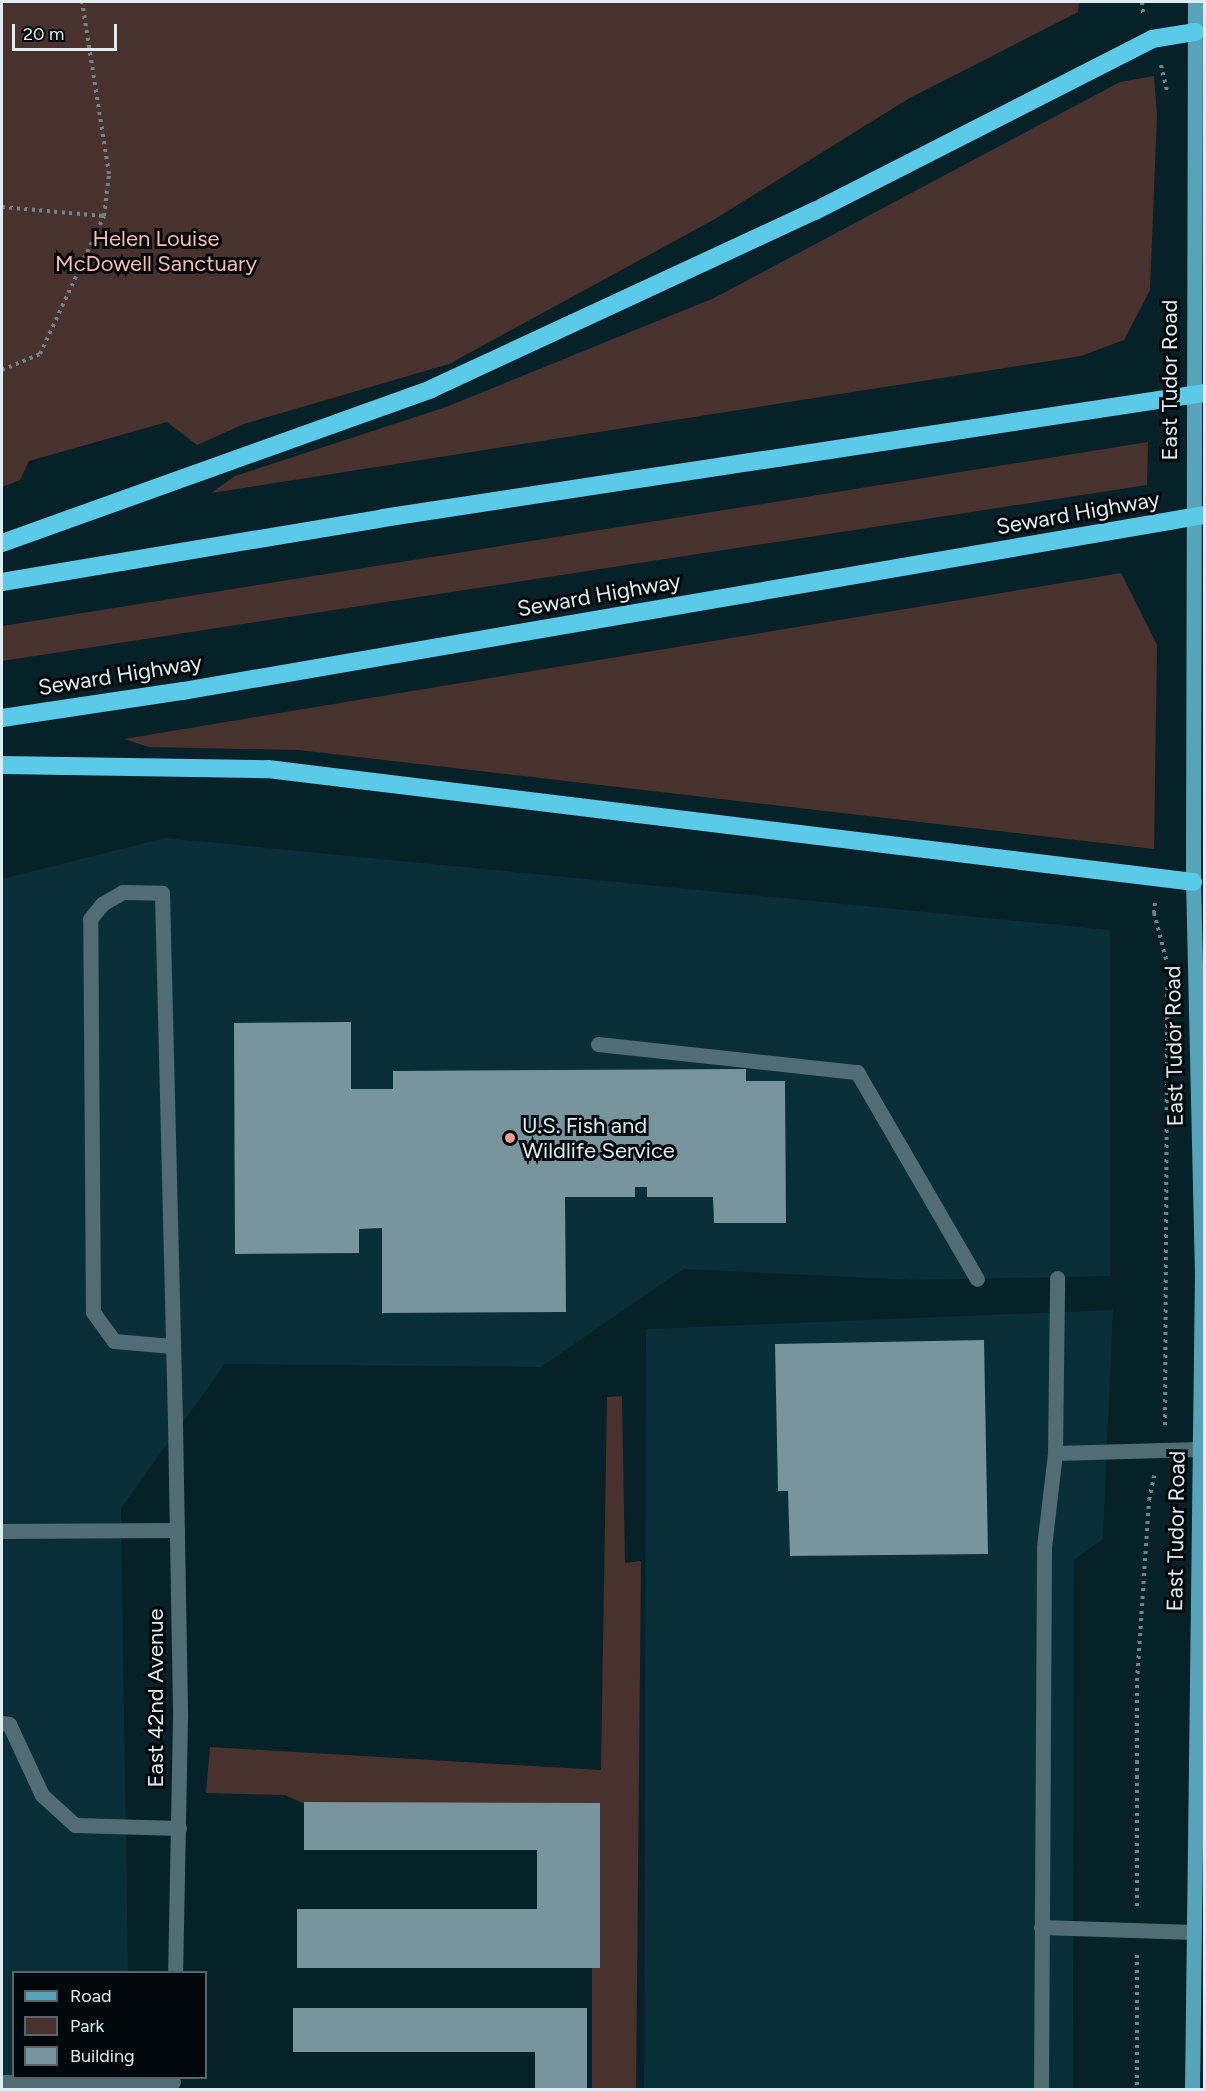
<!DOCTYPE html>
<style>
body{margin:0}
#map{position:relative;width:1206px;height:2091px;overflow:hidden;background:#072128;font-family:Figtree,sans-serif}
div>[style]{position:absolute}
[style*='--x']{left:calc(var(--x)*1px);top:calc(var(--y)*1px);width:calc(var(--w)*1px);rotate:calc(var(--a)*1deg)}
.built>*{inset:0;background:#082e38}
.green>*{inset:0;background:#49322d}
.building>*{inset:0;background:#78959d}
.path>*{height:4px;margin-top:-2px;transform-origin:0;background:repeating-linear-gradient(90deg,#70858b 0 3px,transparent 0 7.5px)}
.service>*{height:15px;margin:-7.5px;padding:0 7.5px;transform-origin:7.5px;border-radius:7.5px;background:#516c74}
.minor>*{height:15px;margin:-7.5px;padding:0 7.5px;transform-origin:7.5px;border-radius:7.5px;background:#516c74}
.primary>*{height:15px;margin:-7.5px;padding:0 7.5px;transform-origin:7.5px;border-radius:7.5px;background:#57a4ba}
.motorway>*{height:18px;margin:-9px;padding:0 9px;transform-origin:9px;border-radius:9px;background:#5bcae9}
.dots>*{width:16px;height:16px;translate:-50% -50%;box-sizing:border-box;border:3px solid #02090c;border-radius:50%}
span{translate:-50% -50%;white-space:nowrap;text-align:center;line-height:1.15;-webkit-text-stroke:6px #02090c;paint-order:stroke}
.park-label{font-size:22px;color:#febaac}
.street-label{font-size:22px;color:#deedf2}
.poi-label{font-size:22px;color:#deedf2}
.left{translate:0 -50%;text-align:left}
.frame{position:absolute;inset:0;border:3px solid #deedf2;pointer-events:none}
.legend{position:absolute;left:12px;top:1971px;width:195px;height:108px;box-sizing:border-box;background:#02090c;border:2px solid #5a6468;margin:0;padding:8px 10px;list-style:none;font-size:18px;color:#deedf2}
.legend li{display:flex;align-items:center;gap:12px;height:30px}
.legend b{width:30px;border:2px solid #5a6468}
.scale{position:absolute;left:12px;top:24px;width:105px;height:27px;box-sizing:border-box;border:3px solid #deedf2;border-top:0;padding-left:8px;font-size:18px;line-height:21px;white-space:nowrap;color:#deedf2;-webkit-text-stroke:4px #02090c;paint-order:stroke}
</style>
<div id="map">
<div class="built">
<i style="clip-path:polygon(165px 838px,1110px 930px,1110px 1276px,911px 1280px,683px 1269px,541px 1367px,225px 1364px,121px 1508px,128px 1972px,14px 1972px,14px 2078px,129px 2089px,2px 2089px,2px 879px)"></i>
<i style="clip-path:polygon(1113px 1310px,1103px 1539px,1074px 1560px,1073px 2089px,644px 2090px,646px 1329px)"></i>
</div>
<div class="green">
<i style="clip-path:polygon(2px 2px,1079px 2px,1078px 12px,908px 99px,715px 219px,449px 364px,244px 424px,197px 445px,167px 422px,29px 461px,20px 480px,2px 487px)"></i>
<i style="clip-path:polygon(1154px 76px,1157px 115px,1150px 290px,1124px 340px,1081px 356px,211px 493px,235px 476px,446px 407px,714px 298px,1120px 82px)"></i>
<i style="clip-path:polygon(1148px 442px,1147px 485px,2px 661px,2px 626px)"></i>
<i style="clip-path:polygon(1121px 573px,1157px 645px,1154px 849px,298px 750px,149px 747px,124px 739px)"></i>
<i style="clip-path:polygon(622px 1396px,625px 1563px,641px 1561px,636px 2089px,592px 2089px,592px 1815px,309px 1806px,285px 1795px,206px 1793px,210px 1747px,601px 1770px,607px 1397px)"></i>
</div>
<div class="building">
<i style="clip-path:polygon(351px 1022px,351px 1089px,393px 1089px,393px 1071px,746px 1069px,746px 1081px,785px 1081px,786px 1223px,714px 1223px,713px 1197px,647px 1197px,647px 1187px,635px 1187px,635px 1197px,565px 1197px,566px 1312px,382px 1313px,382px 1228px,359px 1229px,359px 1253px,235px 1254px,234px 1023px)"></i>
<i style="clip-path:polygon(984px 1340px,988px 1554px,790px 1556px,788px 1491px,778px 1491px,775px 1344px)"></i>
<i style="clip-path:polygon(304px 1802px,600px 1803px,600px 1968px,297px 1968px,297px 1909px,537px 1909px,537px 1850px,304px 1850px)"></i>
<i style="clip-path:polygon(293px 2008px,587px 2008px,587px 2090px,535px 2090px,535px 2052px,293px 2052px)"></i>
</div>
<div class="path">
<i style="--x:1142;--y:2;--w:11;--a:85"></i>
<i style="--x:1161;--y:65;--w:26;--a:77"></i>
<i style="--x:2;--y:207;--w:102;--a:5"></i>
<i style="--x:104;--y:216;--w:42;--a:-83.2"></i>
<i style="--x:109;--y:174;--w:174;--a:-98.9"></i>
<i style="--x:2;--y:370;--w:41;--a:-22.8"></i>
<i style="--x:40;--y:354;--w:152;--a:-65.1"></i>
<i style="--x:1155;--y:903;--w:10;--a:96"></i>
<i style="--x:1154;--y:913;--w:52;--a:75.4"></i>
<i style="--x:1165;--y:1425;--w:440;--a:-89.7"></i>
<i style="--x:1137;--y:1906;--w:225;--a:-90"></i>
<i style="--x:1137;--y:1681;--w:181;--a:-86.2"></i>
<i style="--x:1149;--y:1500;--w:25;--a:-78"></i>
<i style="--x:1137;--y:1955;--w:135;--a:90"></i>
</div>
<div class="service">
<i style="--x:598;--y:1044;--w:261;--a:6.2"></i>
<i style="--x:857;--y:1072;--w:239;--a:59.9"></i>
<i style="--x:172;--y:1346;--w:58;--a:-175.1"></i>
<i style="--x:114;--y:1341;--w:36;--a:-126"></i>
<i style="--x:93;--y:1312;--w:393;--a:-90.4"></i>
<i style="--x:90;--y:919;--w:19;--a:-51"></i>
<i style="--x:102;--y:904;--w:24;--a:-30"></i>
<i style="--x:123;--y:892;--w:39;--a:1"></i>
<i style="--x:162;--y:893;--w:530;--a:88.59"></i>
<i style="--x:1055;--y:1453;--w:144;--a:-1.6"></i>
<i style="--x:2;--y:1531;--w:175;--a:-0.3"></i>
<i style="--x:2;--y:1723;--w:7;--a:8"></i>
<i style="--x:9;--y:1724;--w:78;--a:65.1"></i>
<i style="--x:42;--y:1795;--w:45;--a:42.3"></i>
<i style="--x:75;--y:1825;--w:104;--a:1.7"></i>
<i style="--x:1041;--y:1927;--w:152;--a:1.9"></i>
<i style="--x:1041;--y:2090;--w:543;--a:-89.68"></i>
<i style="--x:1044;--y:1547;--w:95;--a:-83.3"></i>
<i style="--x:1055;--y:1453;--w:175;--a:-89.3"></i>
</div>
<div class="minor">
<i style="--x:175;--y:1423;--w:295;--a:89"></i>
<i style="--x:180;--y:1718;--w:254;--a:91.1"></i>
<i style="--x:2;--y:2082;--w:171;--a:0"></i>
</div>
<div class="primary">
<i style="--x:1192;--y:2090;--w:815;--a:-89.3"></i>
<i style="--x:1202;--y:1275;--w:393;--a:-91.3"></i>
<i style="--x:1193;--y:882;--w:880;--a:-89.87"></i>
</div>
<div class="motorway">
<i style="--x:2;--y:543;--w:456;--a:-19.7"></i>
<i style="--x:431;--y:389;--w:423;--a:-24.9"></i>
<i style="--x:815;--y:211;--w:378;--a:-27"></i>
<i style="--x:1152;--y:39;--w:44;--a:-9.2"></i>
<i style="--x:2;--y:582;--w:386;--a:-9.5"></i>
<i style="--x:383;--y:518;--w:830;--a:-8.66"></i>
<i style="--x:2;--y:718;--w:183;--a:-8.5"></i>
<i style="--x:183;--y:691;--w:1036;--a:-9.78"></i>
<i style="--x:2;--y:765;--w:266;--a:0.9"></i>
<i style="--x:268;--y:769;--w:932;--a:6.96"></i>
</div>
<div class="dots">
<i style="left:510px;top:1138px;background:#f49d8b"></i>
</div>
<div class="park-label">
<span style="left:156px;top:251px">Helen Louise<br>McDowell Sanctuary</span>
</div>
<div class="street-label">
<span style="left:1170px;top:380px;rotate:-90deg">East Tudor Road</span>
<span style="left:1078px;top:513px;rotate:-10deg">Seward Highway</span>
<span style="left:599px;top:595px;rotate:-10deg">Seward Highway</span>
<span style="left:120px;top:675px;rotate:-9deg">Seward Highway</span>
<span style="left:1174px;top:1046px;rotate:-91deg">East Tudor Road</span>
<span style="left:1176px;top:1531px;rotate:-89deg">East Tudor Road</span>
<span style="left:156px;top:1698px;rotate:-90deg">East 42nd Avenue</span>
</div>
<div class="poi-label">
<span class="left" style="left:522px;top:1138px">U.S. Fish and<br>Wildlife Service</span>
</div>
<div class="frame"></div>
<ul class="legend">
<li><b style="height:8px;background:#57a4ba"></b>Road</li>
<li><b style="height:16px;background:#49322d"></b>Park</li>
<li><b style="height:16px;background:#78959d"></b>Building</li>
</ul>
<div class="scale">20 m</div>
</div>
